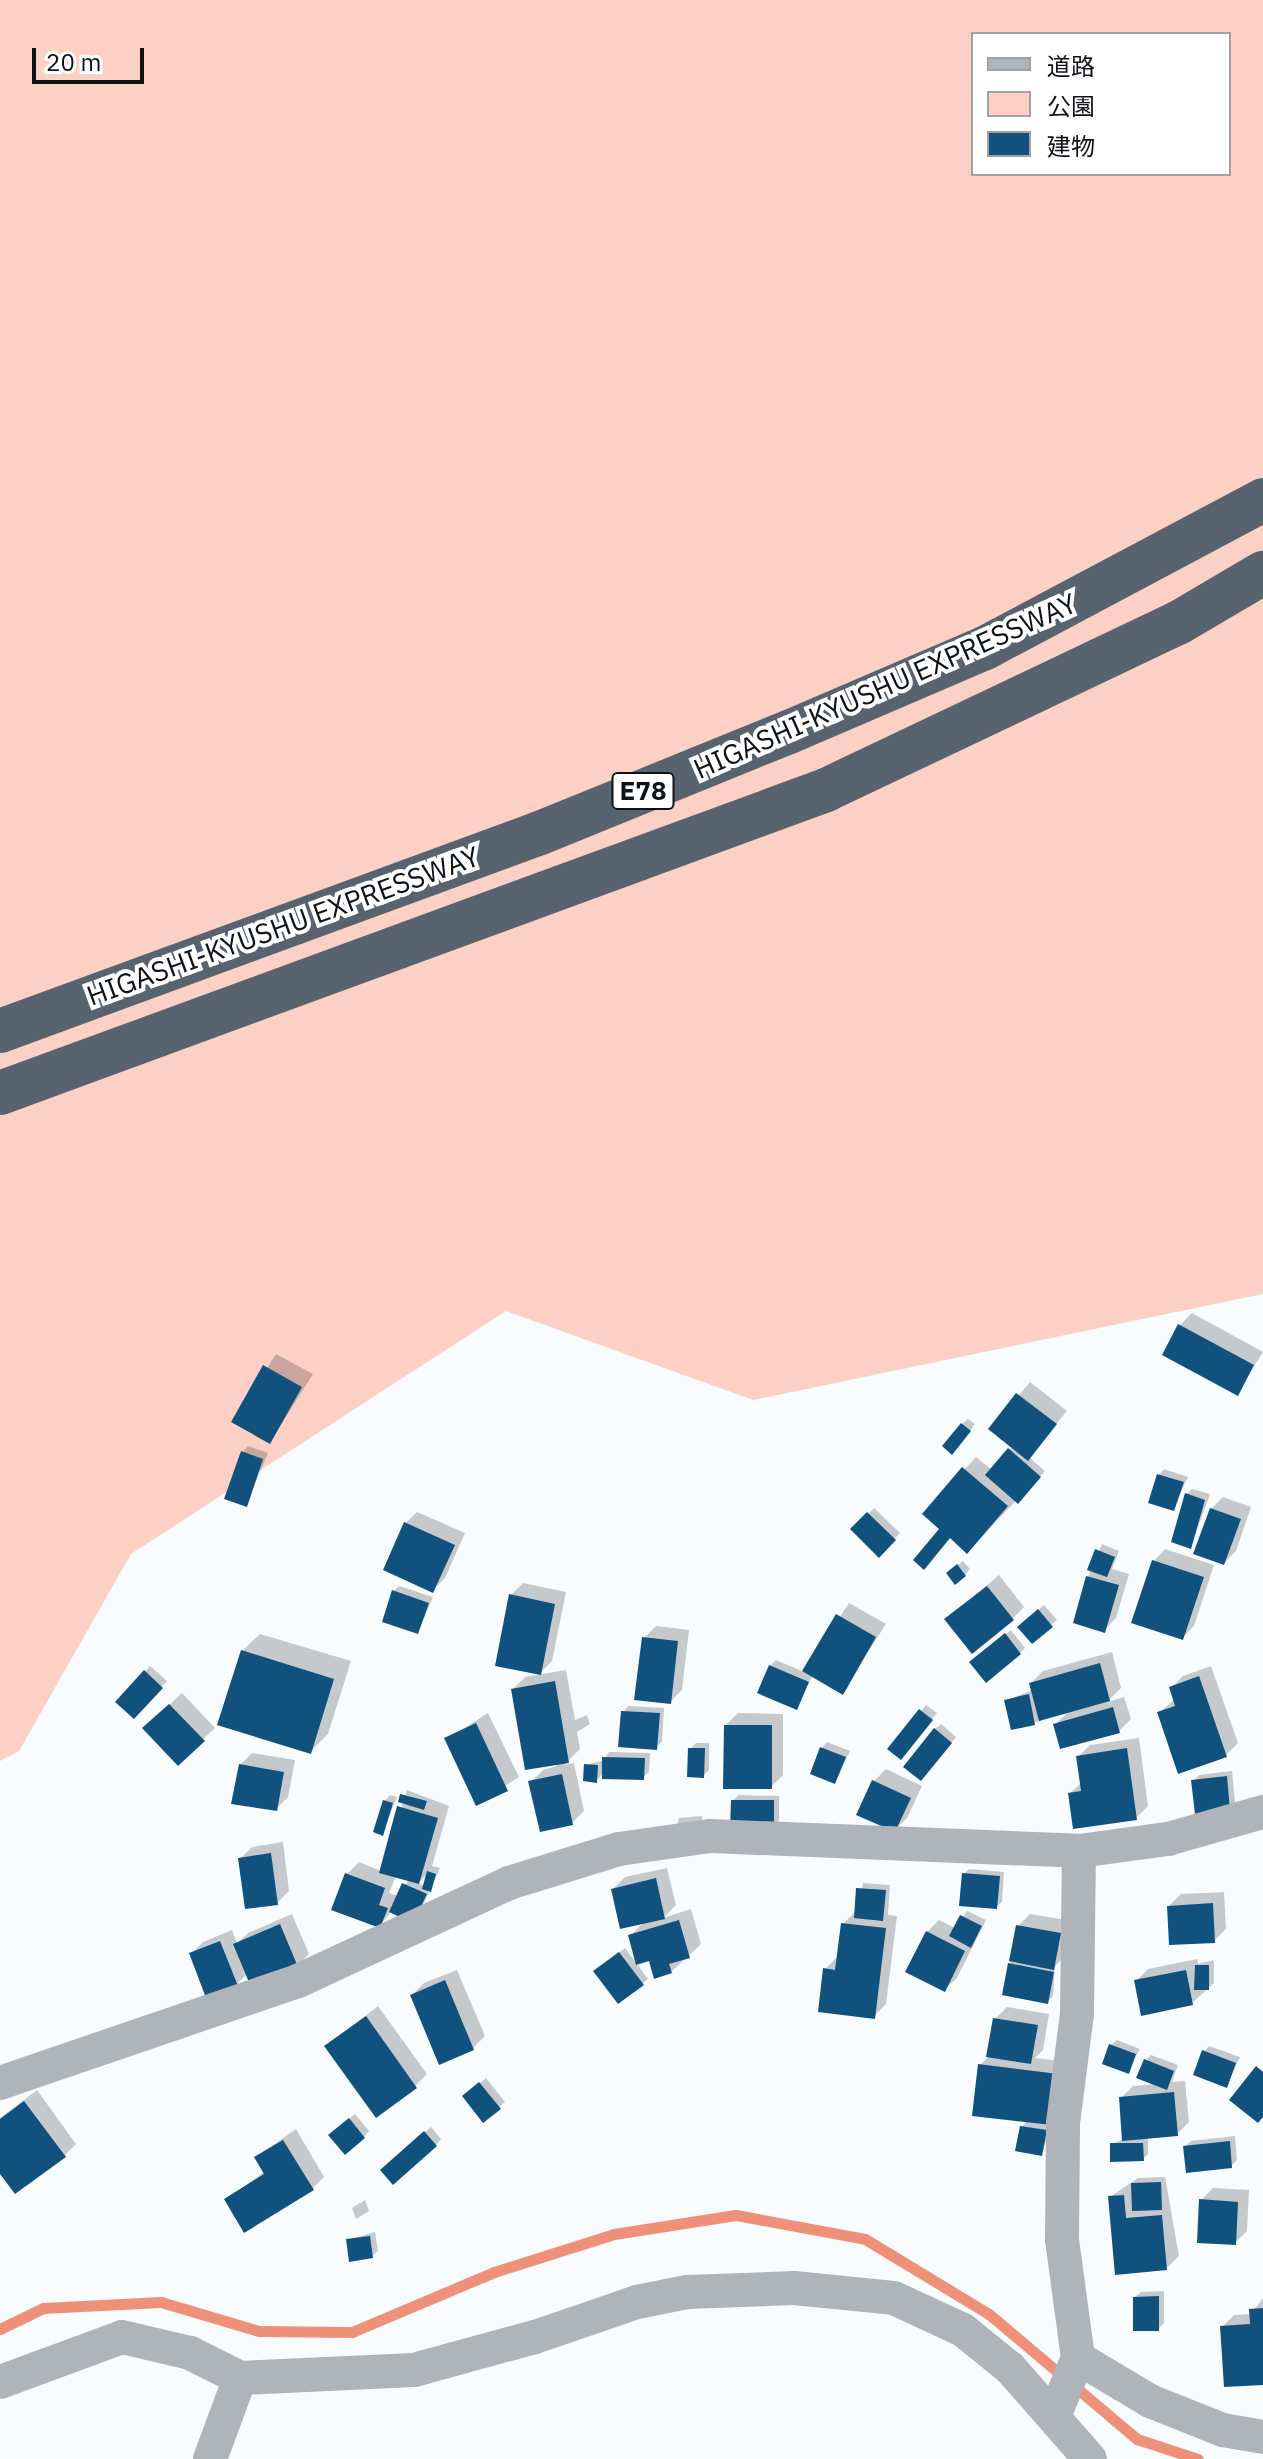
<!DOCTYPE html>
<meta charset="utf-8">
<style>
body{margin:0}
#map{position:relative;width:1263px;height:2459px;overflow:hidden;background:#f8fcfe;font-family:"IBM Plex Sans","Noto Sans JP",sans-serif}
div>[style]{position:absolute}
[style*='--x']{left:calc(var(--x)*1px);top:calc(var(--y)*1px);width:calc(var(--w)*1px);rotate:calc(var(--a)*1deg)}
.green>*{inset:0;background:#fcd0c5}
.shadow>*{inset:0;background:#0003}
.stream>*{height:11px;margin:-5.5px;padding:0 5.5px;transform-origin:5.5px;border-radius:5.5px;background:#ef9079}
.building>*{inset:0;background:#10517e}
.minor>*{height:34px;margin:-17px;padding:0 17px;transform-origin:17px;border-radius:17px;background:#aeb4ba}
.motorway>*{height:44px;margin:-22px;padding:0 22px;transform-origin:22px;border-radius:22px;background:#57646f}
span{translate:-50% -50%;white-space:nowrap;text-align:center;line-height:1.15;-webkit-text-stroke:8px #fff;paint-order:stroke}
.shield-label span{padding:2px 6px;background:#fff;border:2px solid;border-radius:6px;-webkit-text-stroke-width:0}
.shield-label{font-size:26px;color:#0e1318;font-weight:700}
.street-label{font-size:28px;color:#0e1318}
.legend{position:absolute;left:971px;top:32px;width:260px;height:144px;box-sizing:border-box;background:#fff;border:2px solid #9fa1a3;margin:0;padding:10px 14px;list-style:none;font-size:24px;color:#0e1318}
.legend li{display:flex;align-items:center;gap:16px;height:40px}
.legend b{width:40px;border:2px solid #9fa1a3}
.scale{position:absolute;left:32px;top:48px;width:112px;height:36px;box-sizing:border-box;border:4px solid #0e1318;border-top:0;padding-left:10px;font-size:24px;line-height:28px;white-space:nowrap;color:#0e1318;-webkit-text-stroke:6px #fff;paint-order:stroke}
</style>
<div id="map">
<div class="green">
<i style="clip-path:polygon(evenodd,0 0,1263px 0,1263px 1294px,753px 1400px,506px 1311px,131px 1554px,19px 1751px,0 1761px,0 0,973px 34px,1229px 34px,1229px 174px,973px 174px,973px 34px)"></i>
</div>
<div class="shadow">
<i style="clip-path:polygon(1192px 1313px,1263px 1352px,1237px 1393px,1180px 1325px)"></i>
<i style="clip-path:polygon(276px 1354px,313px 1374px,270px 1442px,234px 1421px)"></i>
<i style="clip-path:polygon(1030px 1382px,1067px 1411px,1029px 1457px,1045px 1471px,979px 1539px,942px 1529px,924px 1514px,976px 1457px,992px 1470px,1013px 1446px,990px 1429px)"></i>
<i style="clip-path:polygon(968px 1419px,975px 1424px,958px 1447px,962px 1424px)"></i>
<i style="clip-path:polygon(248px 1446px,268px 1453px,246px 1505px,243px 1452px)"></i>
<i style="clip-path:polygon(1164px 1469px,1188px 1477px,1173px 1509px,1159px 1475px)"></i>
<i style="clip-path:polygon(1192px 1489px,1210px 1494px,1191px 1546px,1187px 1494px)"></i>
<i style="clip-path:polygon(1223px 1497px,1251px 1507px,1236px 1551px,1224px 1563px,1211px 1509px)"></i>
<i style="clip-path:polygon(874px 1508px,900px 1533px,879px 1555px,853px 1529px)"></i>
<i style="clip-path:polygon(417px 1512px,465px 1533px,445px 1578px,433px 1590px,406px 1523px)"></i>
<i style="clip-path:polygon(1102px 1544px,1119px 1551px,1112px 1569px,1129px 1574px,1116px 1618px,1104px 1630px,1088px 1577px)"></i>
<i style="clip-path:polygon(1165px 1549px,1214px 1565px,1194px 1626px,1182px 1638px,1154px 1561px)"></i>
<i style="clip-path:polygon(963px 1561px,970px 1569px,965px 1575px,954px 1568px)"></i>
<i style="clip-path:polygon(999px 1575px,1024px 1607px,1012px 1619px,947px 1619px)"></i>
<i style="clip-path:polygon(523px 1583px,566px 1592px,552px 1661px,540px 1673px,511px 1595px)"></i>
<i style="clip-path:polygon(399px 1586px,433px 1597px,418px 1632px,394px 1591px)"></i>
<i style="clip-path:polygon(849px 1603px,886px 1624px,842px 1692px,813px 1675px,796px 1707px,770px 1666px,776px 1660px,804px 1672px)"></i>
<i style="clip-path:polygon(1044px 1605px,1057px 1620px,1051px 1625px,1025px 1622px)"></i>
<i style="clip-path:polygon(656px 1626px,689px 1630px,682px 1690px,670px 1702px,644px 1638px)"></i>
<i style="clip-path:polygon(1011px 1630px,1025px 1648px,1020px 1653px,977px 1657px)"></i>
<i style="clip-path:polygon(260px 1634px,351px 1661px,328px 1734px,310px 1752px,242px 1651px)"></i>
<i style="clip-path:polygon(1112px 1652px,1121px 1688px,1107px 1702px,1124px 1697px,1131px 1719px,1119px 1731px,1055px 1725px,1069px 1711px,1034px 1723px,1007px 1700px,1033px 1690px,1031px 1683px,1043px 1671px)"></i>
<i style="clip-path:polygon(150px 1666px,167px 1681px,134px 1717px,117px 1702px)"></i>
<i style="clip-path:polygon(1211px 1666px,1238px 1743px,1226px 1755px,1160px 1712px,1175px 1699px,1171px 1688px,1183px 1676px)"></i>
<i style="clip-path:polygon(566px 1670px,575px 1720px,587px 1715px,590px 1724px,577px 1732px,580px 1749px,564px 1765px,574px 1763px,584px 1811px,572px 1823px,531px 1782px,543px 1770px,557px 1766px,513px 1689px,525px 1677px)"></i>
<i style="clip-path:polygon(182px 1693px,215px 1728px,178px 1763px,145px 1728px)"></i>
<i style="clip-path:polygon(926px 1705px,937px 1713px,906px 1752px,890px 1749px)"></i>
<i style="clip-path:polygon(628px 1706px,664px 1708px,662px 1742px,656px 1747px,623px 1712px)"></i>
<i style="clip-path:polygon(488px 1713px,519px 1777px,477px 1804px,447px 1739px)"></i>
<i style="clip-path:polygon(738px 1713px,783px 1714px,783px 1775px,771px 1787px,726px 1725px)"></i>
<i style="clip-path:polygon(941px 1724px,956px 1737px,926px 1773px,935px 1729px)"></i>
<i style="clip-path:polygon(1139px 1738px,1148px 1806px,1136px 1818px,1070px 1793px,1082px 1782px,1078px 1757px,1090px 1745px)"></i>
<i style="clip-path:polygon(827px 1742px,850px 1751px,835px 1782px,822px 1748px)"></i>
<i style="clip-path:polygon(696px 1743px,709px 1743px,709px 1770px,703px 1776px,690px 1749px)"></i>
<i style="clip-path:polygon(609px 1752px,650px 1753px,649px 1772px,643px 1777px,604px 1773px,596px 1780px,586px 1765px,604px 1760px)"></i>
<i style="clip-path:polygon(252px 1753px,295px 1760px,288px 1797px,276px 1809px,240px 1765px)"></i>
<i style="clip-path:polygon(886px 1769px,922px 1786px,907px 1818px,895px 1830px,874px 1781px)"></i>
<i style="clip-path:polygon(1232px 1771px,1235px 1802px,1229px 1808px,1194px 1781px,1199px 1775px)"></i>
<i style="clip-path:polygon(evenodd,407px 1790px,449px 1806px,432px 1866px,440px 1868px,418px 1916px,392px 1911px,379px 1926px,347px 1874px,359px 1862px,381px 1871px,407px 1790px,429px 1872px,425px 1886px,418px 1883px,429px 1872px,407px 1790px,396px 1876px,409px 1879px,398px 1896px,389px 1893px,396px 1876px)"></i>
<i style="clip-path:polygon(390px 1795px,397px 1797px,382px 1833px,385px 1801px)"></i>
<i style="clip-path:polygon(738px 1795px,779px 1796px,779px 1821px,773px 1827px,733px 1801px)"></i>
<i style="clip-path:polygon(702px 1816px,702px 1826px,674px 1834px,679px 1818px)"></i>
<i style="clip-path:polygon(283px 1842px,289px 1891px,277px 1903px,240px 1859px,252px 1847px)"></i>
<i style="clip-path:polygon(667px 1868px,676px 1905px,663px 1918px,691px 1909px,701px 1944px,671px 1972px,630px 1936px,645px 1921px,613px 1889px,625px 1877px)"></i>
<i style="clip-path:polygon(969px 1869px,1004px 1872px,1002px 1902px,996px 1907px,964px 1874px)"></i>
<i style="clip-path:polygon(863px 1883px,890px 1885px,888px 1915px,897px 1916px,886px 2004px,874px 2016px,825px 1969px,837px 1957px,843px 1924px,856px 1911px)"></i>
<i style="clip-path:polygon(1224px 1892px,1226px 1929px,1214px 1941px,1169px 1906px,1181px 1894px)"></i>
<i style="clip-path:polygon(967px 1911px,986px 1920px,957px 1978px,945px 1989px,927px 1932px,939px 1920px,955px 1928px)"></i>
<i style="clip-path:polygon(292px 1914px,309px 1954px,297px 1966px,248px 1973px,237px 1984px,191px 1954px,203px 1942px,232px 1930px,237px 1943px,248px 1933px)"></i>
<i style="clip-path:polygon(1030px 1914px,1072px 1921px,1066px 1955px,1055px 1966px,1053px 1996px,1047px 2002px,1010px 1964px,1018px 1926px)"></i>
<i style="clip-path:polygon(625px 1948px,648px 1979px,642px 1984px,601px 1966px)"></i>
<i style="clip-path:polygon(1197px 1959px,1198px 1964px,1214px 1960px,1214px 1983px,1192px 2003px,1136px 1981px,1148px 1969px)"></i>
<i style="clip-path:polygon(457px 1970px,485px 2036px,473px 2048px,412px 1995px,424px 1983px)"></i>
<i style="clip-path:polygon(378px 2006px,427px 2074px,415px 2086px,327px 2046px)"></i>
<i style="clip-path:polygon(1007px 2007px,1049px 2014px,1043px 2050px,1035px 2058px,1069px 2062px,1042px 2154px,1022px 2127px,1028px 2120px,980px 2065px,989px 2056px,995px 2019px)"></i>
<i style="clip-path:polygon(1117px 2040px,1140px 2049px,1128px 2071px,1111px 2045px)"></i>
<i style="clip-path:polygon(1209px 2046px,1240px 2057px,1227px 2085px,1204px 2052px)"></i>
<i style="clip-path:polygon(1151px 2055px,1178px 2065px,1172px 2082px,1185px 2081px,1189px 2122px,1177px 2134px,1148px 2137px,1148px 2154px,1143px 2159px,1112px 2144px,1124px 2139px,1121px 2098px,1133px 2086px,1156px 2084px,1145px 2061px)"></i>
<i style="clip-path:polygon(486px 2078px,505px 2102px,483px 2120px,470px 2091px)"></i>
<i style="clip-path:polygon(37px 2090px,76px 2144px,64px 2156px,0 2170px,0 2118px)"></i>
<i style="clip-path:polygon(355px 2114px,369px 2131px,364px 2137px,336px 2129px)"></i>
<i style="clip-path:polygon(431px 2127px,441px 2139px,436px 2145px,388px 2165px)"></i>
<i style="clip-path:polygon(296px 2129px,324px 2177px,312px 2189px,226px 2200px,265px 2171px,256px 2157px)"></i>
<i style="clip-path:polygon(1235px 2136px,1237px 2160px,1231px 2166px,1185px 2147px,1191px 2141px)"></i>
<i style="clip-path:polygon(1165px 2177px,1179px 2256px,1167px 2268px,1116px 2273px,1110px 2197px,1138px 2178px)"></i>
<i style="clip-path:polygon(1213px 2188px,1249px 2190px,1247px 2231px,1235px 2243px,1201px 2200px)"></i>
<i style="clip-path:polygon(365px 2200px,369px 2211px,356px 2219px,352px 2208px)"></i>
<i style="clip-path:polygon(375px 2232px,378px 2251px,372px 2256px,348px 2240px)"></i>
<i style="clip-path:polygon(1164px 2291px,1164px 2323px,1158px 2329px,1135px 2297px,1141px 2292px)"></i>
<i style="clip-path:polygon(1263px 2298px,1263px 2383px,1222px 2327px,1234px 2315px,1251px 2314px)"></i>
</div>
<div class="stream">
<i style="--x:0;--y:2329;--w:48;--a:-26"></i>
<i style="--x:43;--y:2308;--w:118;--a:-2.9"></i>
<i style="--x:161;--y:2302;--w:102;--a:16.5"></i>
<i style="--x:259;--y:2331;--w:93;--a:0.6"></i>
<i style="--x:352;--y:2332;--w:154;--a:-22.9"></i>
<i style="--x:494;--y:2272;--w:126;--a:-17.6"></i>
<i style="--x:614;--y:2234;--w:123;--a:-8.9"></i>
<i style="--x:736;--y:2215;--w:131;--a:10.5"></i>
<i style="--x:865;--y:2239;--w:145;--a:31.2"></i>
<i style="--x:989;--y:2314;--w:194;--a:40.2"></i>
<i style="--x:1137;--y:2439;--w:64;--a:18.2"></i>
</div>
<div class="building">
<i style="clip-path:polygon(1178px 1324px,1254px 1365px,1238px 1396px,1162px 1355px)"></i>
<i style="clip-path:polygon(263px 1365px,302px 1387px,270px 1444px,231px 1422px)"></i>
<i style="clip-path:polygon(1016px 1393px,1057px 1424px,1028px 1461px,988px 1429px)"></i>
<i style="clip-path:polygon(961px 1423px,971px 1431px,952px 1455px,942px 1446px)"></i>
<i style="clip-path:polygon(1008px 1448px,1041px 1477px,1018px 1504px,985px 1475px)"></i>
<i style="clip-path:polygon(241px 1451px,263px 1459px,247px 1507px,224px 1499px)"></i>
<i style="clip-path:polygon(962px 1467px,1008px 1506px,967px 1554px,950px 1538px,924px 1570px,913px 1560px,939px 1529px,922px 1514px)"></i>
<i style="clip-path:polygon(1157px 1474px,1184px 1482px,1174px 1511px,1148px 1503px)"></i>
<i style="clip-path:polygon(1185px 1493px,1205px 1500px,1191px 1549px,1171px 1542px)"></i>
<i style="clip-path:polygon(1210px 1508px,1241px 1519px,1224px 1565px,1193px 1554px)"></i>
<i style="clip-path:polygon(867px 1512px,896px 1540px,879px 1558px,850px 1529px)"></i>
<i style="clip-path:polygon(404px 1522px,455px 1545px,433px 1593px,383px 1570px)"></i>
<i style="clip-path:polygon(1095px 1549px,1115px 1557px,1107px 1577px,1087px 1570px)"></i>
<i style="clip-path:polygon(1152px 1560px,1204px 1577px,1183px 1640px,1131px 1623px)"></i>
<i style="clip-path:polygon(957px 1564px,966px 1576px,955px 1585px,946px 1573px)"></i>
<i style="clip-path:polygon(1086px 1576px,1119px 1585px,1105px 1633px,1073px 1623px)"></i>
<i style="clip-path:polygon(987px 1586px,1014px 1620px,972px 1654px,944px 1619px)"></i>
<i style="clip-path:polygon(392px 1590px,429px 1603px,418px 1634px,382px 1622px)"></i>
<i style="clip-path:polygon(509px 1594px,555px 1604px,541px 1675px,495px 1666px)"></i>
<i style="clip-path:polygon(1038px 1609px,1053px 1627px,1032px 1644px,1017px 1627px)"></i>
<i style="clip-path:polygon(836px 1614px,876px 1637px,843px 1695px,802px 1671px)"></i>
<i style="clip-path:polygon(1005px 1633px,1021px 1654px,986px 1683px,969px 1662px)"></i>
<i style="clip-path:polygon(642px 1637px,678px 1641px,671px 1704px,634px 1700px)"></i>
<i style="clip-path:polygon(241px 1650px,334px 1679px,311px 1754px,217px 1725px)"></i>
<i style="clip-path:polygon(1100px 1663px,1110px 1701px,1039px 1721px,1029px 1683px)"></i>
<i style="clip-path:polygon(769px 1665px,809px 1682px,797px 1710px,757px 1693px)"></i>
<i style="clip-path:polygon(144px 1670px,163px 1688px,134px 1719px,115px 1702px)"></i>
<i style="clip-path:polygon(1199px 1676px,1227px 1757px,1178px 1774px,1157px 1712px,1175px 1706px,1169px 1687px)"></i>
<i style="clip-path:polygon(555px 1681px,569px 1763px,525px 1770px,511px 1689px)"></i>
<i style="clip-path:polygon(1029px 1694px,1035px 1725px,1011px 1730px,1004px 1700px)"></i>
<i style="clip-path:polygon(169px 1704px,205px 1741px,178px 1766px,142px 1728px)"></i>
<i style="clip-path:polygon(1113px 1707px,1120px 1733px,1060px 1749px,1053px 1724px)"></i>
<i style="clip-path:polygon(919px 1709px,933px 1720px,901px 1760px,887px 1749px)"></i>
<i style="clip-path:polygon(621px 1711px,660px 1713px,657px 1750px,618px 1747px)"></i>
<i style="clip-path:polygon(476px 1723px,508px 1791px,476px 1806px,444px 1738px)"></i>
<i style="clip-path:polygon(724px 1725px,772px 1725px,772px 1789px,723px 1789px)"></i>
<i style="clip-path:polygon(934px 1728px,952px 1743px,921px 1781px,903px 1767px)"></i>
<i style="clip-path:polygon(820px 1747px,846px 1757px,835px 1784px,810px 1774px)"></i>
<i style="clip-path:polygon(688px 1748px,705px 1748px,704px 1778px,687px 1777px)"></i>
<i style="clip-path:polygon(1127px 1748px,1137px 1820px,1073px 1829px,1068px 1793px,1081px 1791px,1076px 1756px)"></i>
<i style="clip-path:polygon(602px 1757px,645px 1758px,644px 1780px,602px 1779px)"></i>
<i style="clip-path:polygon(239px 1764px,284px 1772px,277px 1811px,231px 1804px)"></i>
<i style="clip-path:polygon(584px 1764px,598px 1765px,597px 1783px,583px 1781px)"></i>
<i style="clip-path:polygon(562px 1774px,573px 1825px,540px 1832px,528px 1781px)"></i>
<i style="clip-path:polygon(1227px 1776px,1230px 1810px,1195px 1814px,1191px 1780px)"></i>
<i style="clip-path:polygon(872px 1780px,911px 1798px,895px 1832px,856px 1815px)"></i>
<i style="clip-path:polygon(400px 1794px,427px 1801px,424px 1810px,398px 1802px)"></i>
<i style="clip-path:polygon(383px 1800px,393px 1803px,383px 1836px,373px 1832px)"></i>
<i style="clip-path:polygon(731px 1800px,774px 1800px,774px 1829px,730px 1829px)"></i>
<i style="clip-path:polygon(397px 1806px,438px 1818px,419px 1884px,379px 1873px)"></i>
<i style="clip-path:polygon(271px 1853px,278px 1905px,245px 1909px,238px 1858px)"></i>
<i style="clip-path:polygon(427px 1871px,436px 1874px,431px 1892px,422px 1889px)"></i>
<i style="clip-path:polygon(345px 1873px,385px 1888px,379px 1905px,388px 1908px,380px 1928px,331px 1910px)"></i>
<i style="clip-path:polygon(962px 1873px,1000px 1876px,997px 1909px,959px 1906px)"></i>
<i style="clip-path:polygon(656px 1878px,665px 1919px,620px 1929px,611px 1889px)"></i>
<i style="clip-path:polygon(402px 1883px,427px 1894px,413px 1923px,389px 1912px)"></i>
<i style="clip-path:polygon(856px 1888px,886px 1890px,883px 1921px,854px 1918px)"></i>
<i style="clip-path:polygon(1213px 1903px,1215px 1943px,1169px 1945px,1167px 1906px)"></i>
<i style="clip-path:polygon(960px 1915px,982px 1926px,971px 1948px,949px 1936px)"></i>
<i style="clip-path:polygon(679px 1920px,690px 1958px,669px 1964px,672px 1973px,654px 1979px,649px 1961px,636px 1965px,628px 1935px)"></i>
<i style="clip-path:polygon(841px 1923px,886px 1928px,875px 2019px,818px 2012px,823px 1968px,835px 1970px)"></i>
<i style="clip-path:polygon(280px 1924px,298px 1967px,251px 1987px,233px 1944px)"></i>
<i style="clip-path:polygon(1016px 1925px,1061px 1933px,1054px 1970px,1009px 1961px)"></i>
<i style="clip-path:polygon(926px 1931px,965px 1951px,945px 1992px,905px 1972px)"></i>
<i style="clip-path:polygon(220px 1941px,238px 1986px,206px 1998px,189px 1953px)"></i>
<i style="clip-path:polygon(619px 1952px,644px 1985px,618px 2004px,593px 1971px)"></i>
<i style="clip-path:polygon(1008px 1963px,1054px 1972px,1048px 2004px,1002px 1995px)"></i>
<i style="clip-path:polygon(1195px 1965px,1209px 1965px,1209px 1990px,1194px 1990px)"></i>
<i style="clip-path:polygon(1186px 1970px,1193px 2005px,1141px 2016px,1134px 1980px)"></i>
<i style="clip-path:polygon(445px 1980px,474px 2050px,439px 2065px,410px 1995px)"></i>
<i style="clip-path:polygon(366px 2016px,417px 2088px,376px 2118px,324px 2046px)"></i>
<i style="clip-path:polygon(993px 2018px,1038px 2025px,1031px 2064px,986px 2057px)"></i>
<i style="clip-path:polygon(1109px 2044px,1136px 2054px,1129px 2074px,1102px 2064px)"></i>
<i style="clip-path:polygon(1202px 2050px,1236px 2063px,1227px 2088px,1193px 2075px)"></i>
<i style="clip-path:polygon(1144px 2059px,1174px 2071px,1167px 2090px,1136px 2078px)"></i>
<i style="clip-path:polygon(978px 2064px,1058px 2074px,1052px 2125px,972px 2116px)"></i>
<i style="clip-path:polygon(1256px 2066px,1263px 2072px,1263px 2117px,1258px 2123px,1229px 2100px)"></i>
<i style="clip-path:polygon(479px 2082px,501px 2109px,483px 2123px,462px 2096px)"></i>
<i style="clip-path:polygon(1174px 2092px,1178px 2136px,1122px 2141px,1119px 2097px)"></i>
<i style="clip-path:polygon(24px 2101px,66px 2157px,15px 2194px,0 2174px,0 2119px)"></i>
<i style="clip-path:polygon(349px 2118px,365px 2138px,345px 2155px,328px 2135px)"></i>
<i style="clip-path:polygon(1020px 2126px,1047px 2130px,1042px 2156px,1015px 2151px)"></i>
<i style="clip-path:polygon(424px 2131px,437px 2146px,393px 2185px,380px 2170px)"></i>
<i style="clip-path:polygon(283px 2140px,314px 2190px,244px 2233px,224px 2199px,264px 2174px,254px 2157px)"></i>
<i style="clip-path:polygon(1230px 2141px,1232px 2168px,1186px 2173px,1183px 2146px)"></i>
<i style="clip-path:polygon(1110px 2143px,1143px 2143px,1144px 2161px,1110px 2162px)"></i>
<i style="clip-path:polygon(1161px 2182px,1162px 2210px,1132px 2211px,1131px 2183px)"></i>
<i style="clip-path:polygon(1124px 2195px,1126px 2218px,1162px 2215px,1167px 2270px,1115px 2275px,1108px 2196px)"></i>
<i style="clip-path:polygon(1199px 2199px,1238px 2202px,1236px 2245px,1197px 2243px)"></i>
<i style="clip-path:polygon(370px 2236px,373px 2258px,349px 2262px,346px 2239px)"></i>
<i style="clip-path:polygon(1159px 2296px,1159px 2331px,1133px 2331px,1133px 2297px)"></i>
<i style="clip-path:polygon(1263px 2308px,1263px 2385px,1224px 2387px,1220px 2326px,1250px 2324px,1249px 2309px)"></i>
</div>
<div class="minor">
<i style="--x:0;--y:2083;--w:315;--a:-18.9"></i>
<i style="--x:298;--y:1981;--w:233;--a:-24.9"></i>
<i style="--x:509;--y:1883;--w:115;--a:-17.2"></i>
<i style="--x:619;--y:1849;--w:92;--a:-8.1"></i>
<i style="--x:710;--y:1836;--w:369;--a:2.3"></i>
<i style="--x:1079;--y:1851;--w:90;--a:-7.7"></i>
<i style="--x:1168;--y:1839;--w:99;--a:-15.9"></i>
<i style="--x:1078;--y:2358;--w:84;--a:30.8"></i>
<i style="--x:1150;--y:2401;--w:79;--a:21.7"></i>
<i style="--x:1223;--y:2430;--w:41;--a:9.9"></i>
<i style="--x:0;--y:2382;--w:130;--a:-20.2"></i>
<i style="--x:122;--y:2337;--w:70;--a:13.2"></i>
<i style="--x:190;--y:2353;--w:56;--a:26.6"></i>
<i style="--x:240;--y:2378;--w:174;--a:-2.6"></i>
<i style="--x:414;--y:2370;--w:125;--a:-15.3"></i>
<i style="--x:535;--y:2337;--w:108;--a:-18.9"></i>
<i style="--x:637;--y:2302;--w:51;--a:-11.3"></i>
<i style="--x:687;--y:2292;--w:107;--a:-2.1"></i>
<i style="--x:794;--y:2288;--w:100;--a:5.7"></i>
<i style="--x:894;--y:2298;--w:76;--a:24.9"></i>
<i style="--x:963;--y:2330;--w:60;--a:39"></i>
<i style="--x:1010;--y:2368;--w:121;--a:48.7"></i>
<i style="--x:1055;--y:2414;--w:61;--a:-67.7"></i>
<i style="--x:1078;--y:2358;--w:119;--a:-97.7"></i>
<i style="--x:1062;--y:2240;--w:117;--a:-89.5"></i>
<i style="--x:1063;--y:2123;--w:111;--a:-82.7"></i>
<i style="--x:1077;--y:2013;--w:162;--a:-89.3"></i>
<i style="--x:210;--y:2459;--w:86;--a:-69.7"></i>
</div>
<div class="motorway">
<i style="--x:0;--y:1031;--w:575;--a:-20.14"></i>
<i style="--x:540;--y:833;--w:269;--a:-22.1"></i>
<i style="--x:789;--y:732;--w:213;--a:-23.2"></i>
<i style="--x:985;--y:648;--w:315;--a:-28"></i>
<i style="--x:0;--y:1093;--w:880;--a:-20.14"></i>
<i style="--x:826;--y:790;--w:390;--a:-25.4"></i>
<i style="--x:1178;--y:623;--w:99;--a:-30.5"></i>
</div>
<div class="shield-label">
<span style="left:643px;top:791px">E78</span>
</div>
<div class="street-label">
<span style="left:885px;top:686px;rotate:-24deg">HIGASHI-KYUSHU EXPRESSWAY</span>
<span style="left:283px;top:926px;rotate:-20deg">HIGASHI-KYUSHU EXPRESSWAY</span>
</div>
<ul class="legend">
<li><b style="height:10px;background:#aeb4ba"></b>道路</li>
<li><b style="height:22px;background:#fcd0c5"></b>公園</li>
<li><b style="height:22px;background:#10517e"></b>建物</li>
</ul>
<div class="scale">20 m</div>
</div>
